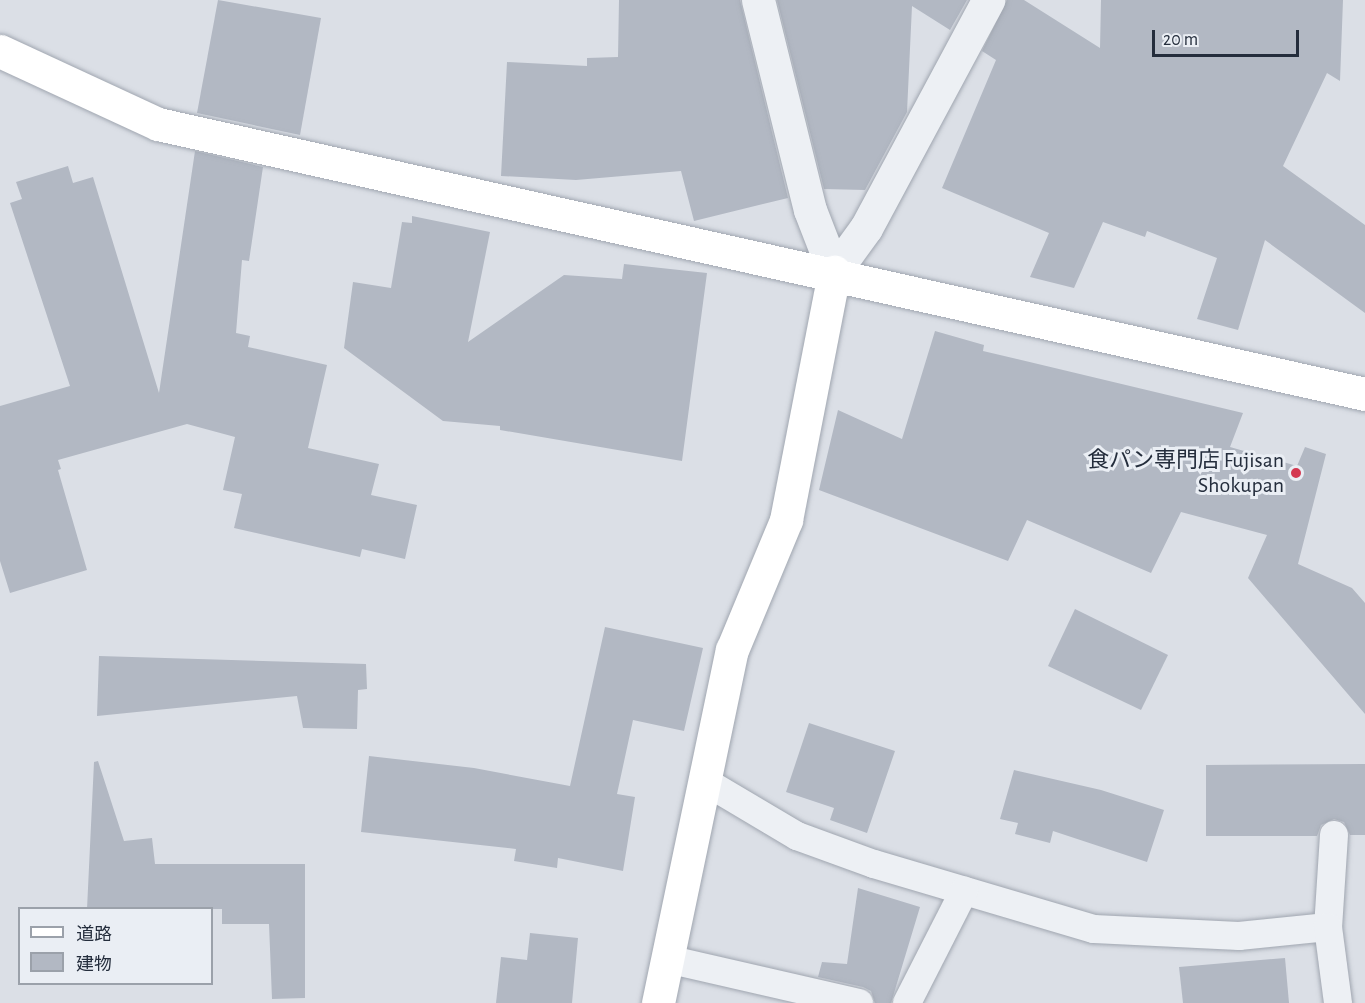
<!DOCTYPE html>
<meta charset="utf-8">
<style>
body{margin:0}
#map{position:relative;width:1365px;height:1003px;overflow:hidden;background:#dbdfe6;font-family:"Alegreya Sans","Noto Sans JP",sans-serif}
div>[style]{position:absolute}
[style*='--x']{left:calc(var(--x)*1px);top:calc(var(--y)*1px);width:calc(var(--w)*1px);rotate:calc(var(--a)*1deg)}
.building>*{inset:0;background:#b2b8c3}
.roads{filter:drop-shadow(0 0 2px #a0a6b0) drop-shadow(0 0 2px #a0a6b0)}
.lane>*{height:28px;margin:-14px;padding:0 14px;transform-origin:14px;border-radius:14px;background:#edf0f4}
.street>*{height:33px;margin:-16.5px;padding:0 16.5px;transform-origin:16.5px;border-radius:16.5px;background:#edf0f4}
.secondary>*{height:33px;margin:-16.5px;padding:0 16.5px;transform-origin:16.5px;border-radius:16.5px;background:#fff}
.dots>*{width:16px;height:16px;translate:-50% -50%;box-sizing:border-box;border:3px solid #eaeef4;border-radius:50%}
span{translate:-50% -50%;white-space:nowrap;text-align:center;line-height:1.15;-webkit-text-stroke:6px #eaeef4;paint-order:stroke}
.poi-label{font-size:22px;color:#242d3c}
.right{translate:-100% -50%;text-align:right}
.legend{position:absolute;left:18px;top:907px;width:195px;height:78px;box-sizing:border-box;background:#eaeef4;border:2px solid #9ba1aa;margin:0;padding:8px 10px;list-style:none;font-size:18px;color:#242d3c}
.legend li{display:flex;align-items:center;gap:12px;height:30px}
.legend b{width:30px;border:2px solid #9ba1aa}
.scale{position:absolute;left:1152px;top:30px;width:147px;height:27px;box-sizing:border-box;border:3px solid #242d3c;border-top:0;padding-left:8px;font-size:18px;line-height:21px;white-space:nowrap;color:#242d3c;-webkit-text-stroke:4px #eaeef4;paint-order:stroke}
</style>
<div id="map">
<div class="building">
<i style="clip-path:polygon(218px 0,321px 18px,300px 135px,197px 113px)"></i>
<i style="clip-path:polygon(619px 0,740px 0,788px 198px,694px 221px,681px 171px,576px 180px,501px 176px,507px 62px,587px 66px,587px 58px,618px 57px)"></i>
<i style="clip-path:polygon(777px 0,967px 0,950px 30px,912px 6px,907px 112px,865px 190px,824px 189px)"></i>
<i style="clip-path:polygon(1007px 0,1024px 0,1100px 48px,1101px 0,1343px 0,1340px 81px,1327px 73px,1283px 166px,1365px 225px,1365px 313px,1265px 240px,1238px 330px,1197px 319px,1217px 258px,1147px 231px,1145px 237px,1103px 222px,1074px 288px,1030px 277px,1049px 233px,942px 188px,996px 60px,982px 51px)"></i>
<i style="clip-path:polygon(195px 151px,263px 167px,249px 261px,242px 260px,236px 333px,250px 336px,248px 347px,327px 365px,308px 448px,379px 464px,371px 495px,417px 505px,405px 559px,362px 549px,360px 557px,234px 528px,242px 494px,223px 490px,235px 437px,187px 424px,58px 460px,61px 469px,58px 470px,87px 570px,10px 593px,0 561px,0 406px,70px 386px,10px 203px,22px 199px,16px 182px,68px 166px,73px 183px,93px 177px,159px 393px)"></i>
<i style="clip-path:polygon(412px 216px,490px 232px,468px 342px,564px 275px,622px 279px,624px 264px,707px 273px,682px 461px,500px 430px,500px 426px,443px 421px,344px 348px,353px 282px,391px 288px,402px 222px,412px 223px)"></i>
<i style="clip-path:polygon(935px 331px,984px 345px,983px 351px,1243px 413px,1230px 447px,1297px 466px,1305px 447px,1326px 454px,1298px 564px,1352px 588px,1365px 603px,1365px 714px,1248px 578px,1267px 535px,1181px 512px,1151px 573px,1027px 520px,1008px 561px,819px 490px,838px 410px,902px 439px)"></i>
<i style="clip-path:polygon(1075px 609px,1168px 655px,1141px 710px,1048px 666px)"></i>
<i style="clip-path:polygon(605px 627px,703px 648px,684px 731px,633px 720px,617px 794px,635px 797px,623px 871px,558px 858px,557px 868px,514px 861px,516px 849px,361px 832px,369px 756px,474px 768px,570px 786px)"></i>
<i style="clip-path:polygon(99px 656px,366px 664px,367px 689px,358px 690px,357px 729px,303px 728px,297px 696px,97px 716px)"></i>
<i style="clip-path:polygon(809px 723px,895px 751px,867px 833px,830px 820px,834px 808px,786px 792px)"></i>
<i style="clip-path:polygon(98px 761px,124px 841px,152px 838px,155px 864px,305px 864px,305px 998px,272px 999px,269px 924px,222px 924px,222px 909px,87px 909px,94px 762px)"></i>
<i style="clip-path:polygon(1365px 764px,1365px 835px,1350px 835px,1344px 822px,1334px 819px,1321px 825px,1317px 836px,1206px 836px,1206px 765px)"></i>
<i style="clip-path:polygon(1014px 770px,1101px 790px,1164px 810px,1147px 862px,1053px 831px,1050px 843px,1015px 834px,1018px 823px,1000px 819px)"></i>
<i style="clip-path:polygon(858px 888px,920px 907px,891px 1003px,875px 1003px,871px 991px,863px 987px,818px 977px,822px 962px,847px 964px)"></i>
<i style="clip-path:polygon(530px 933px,578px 938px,572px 1003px,496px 1003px,501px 957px,527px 960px)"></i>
<i style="clip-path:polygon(1285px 958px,1289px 1003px,1183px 1003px,1179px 967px)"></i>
</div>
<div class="roads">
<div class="lane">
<i style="--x:706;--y:782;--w:106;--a:30.7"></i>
<i style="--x:797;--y:836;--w:82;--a:20"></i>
<i style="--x:874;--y:864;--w:229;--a:16.5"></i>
<i style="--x:1094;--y:929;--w:145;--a:2.8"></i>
<i style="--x:1239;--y:936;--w:89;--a:-5.8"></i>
<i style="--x:1334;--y:835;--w:92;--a:93.7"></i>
<i style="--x:1328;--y:927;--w:77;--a:82.5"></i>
<i style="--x:667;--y:959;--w:197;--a:12.9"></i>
<i style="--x:907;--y:1003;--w:126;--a:-63"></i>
</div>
<div class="street">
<i style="--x:758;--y:0;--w:216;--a:76.1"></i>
<i style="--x:810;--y:210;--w:66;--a:68.8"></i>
<i style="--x:834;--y:272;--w:54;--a:-54"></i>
<i style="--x:866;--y:228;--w:259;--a:-61.8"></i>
</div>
<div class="secondary">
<i style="--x:0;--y:51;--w:174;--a:24.8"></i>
<i style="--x:158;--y:124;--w:1237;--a:12.61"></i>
<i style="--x:658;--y:1003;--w:361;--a:-78.2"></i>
<i style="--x:732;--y:650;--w:141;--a:-67.4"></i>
<i style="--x:786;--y:520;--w:253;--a:-79"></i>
</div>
</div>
<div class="dots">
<i style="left:1296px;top:473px;background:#d43750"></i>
</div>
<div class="poi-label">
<span class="right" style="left:1284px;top:473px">食パン専門店 Fujisan<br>Shokupan</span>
</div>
<ul class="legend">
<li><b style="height:8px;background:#fff"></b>道路</li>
<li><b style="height:16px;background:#b2b8c3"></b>建物</li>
</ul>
<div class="scale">20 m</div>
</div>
